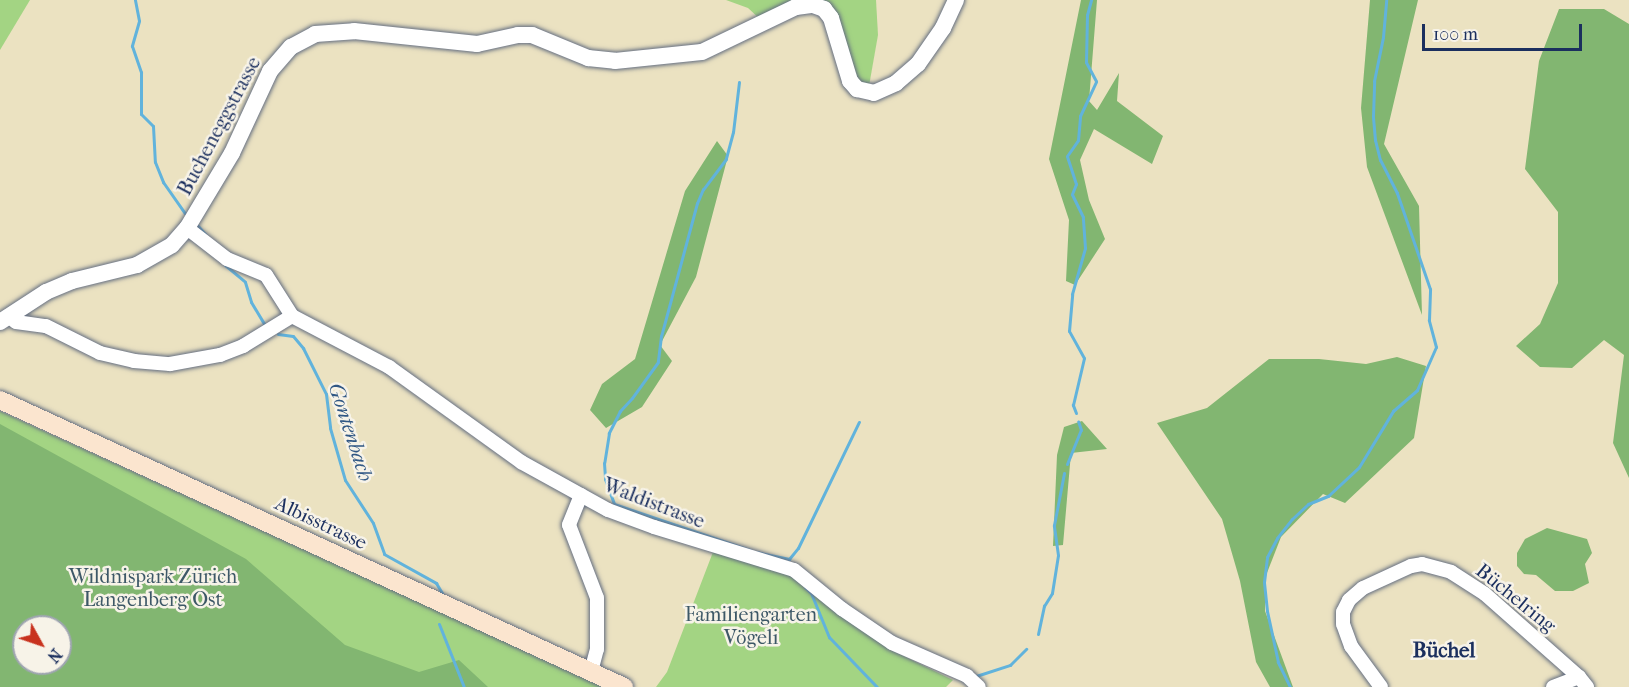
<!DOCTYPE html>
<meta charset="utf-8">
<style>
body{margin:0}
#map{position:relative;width:1629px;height:687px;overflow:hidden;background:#ebe2c1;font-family:"IM FELL French Canon",serif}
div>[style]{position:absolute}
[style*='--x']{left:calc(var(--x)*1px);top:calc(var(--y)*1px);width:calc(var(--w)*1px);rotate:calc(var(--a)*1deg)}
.green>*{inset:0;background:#a3d483}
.forest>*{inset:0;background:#82b671}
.stream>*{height:3px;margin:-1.5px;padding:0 1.5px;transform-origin:1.5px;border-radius:1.5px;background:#61b3dc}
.roads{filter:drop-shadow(0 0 2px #646e81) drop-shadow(0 0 2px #646e81)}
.minor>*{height:14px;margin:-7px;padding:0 7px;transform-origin:7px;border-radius:7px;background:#fff}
.tertiary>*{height:16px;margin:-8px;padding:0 8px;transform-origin:8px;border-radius:8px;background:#fff}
.secondary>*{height:18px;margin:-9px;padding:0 9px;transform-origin:9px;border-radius:9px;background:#fbe5cf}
span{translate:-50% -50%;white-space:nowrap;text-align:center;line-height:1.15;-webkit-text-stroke:5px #f7f3e8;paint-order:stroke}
.street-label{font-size:20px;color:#1b2f5e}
.park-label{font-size:20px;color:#3d5867}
.water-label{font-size:21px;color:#305784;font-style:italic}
.neighbourhood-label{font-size:21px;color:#1b2f5e;font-weight:700}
.north{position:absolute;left:12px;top:615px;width:60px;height:60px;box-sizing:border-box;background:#f7f3e8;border:2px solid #9fa5b1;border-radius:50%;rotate:130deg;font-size:16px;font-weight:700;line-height:24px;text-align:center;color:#1b2f5e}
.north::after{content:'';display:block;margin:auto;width:21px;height:27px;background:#c8321e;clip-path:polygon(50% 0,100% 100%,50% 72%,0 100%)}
.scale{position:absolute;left:1422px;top:24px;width:160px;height:27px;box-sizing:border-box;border:3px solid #1b2f5e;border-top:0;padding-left:8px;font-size:18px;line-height:21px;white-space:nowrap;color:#1b2f5e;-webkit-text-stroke:4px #f7f3e8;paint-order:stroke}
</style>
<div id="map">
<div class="green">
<i style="clip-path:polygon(0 0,30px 0,0 50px)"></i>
<i style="clip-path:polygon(726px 0,801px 0,761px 20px,748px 8px)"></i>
<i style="clip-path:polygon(819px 0,876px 0,878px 35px,869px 86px,858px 82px)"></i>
<i style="clip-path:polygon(evenodd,0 411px,438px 611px,602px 687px,0 687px,0 411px,24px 627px,60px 627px,60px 663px,24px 663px,24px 627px)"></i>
<i style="clip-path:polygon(713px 552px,795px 575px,889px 649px,953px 680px,946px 687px,656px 687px,667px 672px)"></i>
</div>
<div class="forest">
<i style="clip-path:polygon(1081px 0,1097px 0,1089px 101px,1097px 110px,1119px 73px,1117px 101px,1163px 136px,1152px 164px,1094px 129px,1080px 160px,1089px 200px,1105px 239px,1075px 285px,1066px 281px,1069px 220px,1049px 159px)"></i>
<i style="clip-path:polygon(1370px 0,1418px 0,1384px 144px,1419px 206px,1422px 315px,1367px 167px,1361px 108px)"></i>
<i style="clip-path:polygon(1559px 9px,1604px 9px,1629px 24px,1629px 478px,1613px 443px,1624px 355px,1604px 340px,1572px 368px,1540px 367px,1516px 346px,1540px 324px,1558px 283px,1558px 212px,1525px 169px,1539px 61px)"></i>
<i style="clip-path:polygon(717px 141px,728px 156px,696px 277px,660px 345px,672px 361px,642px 407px,606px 428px,590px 410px,602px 384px,635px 359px,685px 191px)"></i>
<i style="clip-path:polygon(1397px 357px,1426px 366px,1414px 438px,1345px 503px,1323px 494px,1281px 537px,1265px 578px,1265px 611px,1293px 687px,1270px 687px,1256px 662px,1240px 581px,1222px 519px,1157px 423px,1207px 408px,1269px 359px,1319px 359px,1366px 364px)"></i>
<i style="clip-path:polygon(1082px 421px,1107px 449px,1071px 453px,1063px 545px,1053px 546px,1057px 455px,1064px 427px)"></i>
<i style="clip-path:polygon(evenodd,0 424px,246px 559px,345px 645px,419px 672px,459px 660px,488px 687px,0 687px,0 424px,24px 627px,60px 627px,60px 663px,24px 663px,24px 627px)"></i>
<i style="clip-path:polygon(1547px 528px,1587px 539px,1592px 553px,1585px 564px,1589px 583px,1573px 591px,1555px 591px,1536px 575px,1524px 574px,1517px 566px,1517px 553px,1525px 539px)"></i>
</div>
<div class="stream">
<i style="--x:135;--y:0;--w:21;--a:79"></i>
<i style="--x:139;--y:21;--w:26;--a:106"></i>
<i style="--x:132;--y:46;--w:28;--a:71"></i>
<i style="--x:141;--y:72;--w:42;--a:90"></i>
<i style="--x:141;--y:114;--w:17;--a:45"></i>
<i style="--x:153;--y:126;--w:36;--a:87"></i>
<i style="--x:155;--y:162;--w:22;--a:68"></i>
<i style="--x:163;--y:182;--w:38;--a:55"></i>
<i style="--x:739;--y:82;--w:50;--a:96.8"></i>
<i style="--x:733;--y:132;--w:28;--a:105"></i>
<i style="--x:726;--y:159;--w:38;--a:127"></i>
<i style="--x:703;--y:189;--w:15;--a:113"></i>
<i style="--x:697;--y:203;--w:138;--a:105.1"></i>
<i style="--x:661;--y:336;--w:26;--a:97"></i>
<i style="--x:658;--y:362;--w:44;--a:125.8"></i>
<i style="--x:632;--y:398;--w:18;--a:133"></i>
<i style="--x:620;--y:411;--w:25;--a:117"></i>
<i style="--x:609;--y:433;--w:30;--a:99"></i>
<i style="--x:604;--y:463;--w:16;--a:86"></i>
<i style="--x:605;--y:479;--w:27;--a:70"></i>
<i style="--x:614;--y:504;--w:144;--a:18.7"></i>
<i style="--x:198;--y:226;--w:11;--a:49"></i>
<i style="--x:225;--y:265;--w:26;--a:40"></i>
<i style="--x:245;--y:282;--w:21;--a:73"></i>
<i style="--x:251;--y:302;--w:27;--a:59"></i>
<i style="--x:278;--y:334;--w:15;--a:8"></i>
<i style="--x:293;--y:336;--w:16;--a:50"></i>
<i style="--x:303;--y:348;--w:51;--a:63.4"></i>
<i style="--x:326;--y:394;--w:34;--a:83"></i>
<i style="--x:330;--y:428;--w:54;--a:73.9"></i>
<i style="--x:345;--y:480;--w:51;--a:56.9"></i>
<i style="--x:373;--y:523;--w:33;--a:70"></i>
<i style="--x:384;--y:554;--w:60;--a:29.1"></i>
<i style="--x:436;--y:583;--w:12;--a:59"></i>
<i style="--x:1076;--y:413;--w:9;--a:-111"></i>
<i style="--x:1073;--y:405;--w:48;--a:-76.8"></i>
<i style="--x:1084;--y:358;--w:31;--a:-119"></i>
<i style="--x:1069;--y:331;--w:37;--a:-85"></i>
<i style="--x:1072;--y:294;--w:48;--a:-74.2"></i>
<i style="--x:1085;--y:248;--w:31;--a:-94"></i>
<i style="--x:1083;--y:217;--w:25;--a:-116"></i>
<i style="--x:1072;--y:194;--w:11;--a:-68"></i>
<i style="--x:1076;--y:184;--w:29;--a:-108"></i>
<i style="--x:1067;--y:156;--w:19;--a:-55"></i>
<i style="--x:1078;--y:140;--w:24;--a:-85"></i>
<i style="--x:1080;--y:116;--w:38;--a:-65"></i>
<i style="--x:1096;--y:81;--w:21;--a:-118"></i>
<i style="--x:1086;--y:62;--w:47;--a:-88.8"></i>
<i style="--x:1087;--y:15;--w:16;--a:-75"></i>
<i style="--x:1067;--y:464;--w:37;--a:-68"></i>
<i style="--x:1081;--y:430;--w:9;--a:-108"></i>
<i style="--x:756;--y:552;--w:34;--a:12"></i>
<i style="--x:789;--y:559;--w:14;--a:-51"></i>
<i style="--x:798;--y:548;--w:140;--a:-64.2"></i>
<i style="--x:805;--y:587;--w:8;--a:45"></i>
<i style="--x:811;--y:593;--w:48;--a:67.8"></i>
<i style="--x:829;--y:637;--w:69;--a:46.2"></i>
<i style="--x:439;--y:624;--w:68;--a:68.4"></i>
<i style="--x:1038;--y:634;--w:29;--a:-78"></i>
<i style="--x:1044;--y:606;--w:15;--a:-58"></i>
<i style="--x:1052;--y:593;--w:38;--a:-81"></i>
<i style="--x:1058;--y:555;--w:30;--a:-98"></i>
<i style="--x:1054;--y:525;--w:53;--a:-79.1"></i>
<i style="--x:976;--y:676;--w:36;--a:-18"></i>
<i style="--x:1010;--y:665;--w:23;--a:-45"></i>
<i style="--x:1290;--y:687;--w:28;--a:-116"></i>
<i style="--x:1278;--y:662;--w:52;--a:-102.2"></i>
<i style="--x:1267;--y:611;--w:29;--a:-96"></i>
<i style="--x:1264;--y:582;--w:25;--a:-83"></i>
<i style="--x:1267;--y:557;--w:21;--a:-62"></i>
<i style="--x:1277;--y:538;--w:24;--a:-52"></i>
<i style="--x:1292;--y:519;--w:22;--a:-43"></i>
<i style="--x:1308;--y:504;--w:22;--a:-22"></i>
<i style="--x:1328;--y:496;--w:42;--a:-43.1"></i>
<i style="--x:1359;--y:467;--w:66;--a:-58.7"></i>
<i style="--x:1393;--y:411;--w:32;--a:-41"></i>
<i style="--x:1417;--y:390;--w:47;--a:-66.2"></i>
<i style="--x:1436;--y:347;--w:28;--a:-105"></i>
<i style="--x:1429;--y:320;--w:31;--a:-88"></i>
<i style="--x:1430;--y:289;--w:102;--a:-109"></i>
<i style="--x:1397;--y:193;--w:37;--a:-117"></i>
<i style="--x:1380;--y:160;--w:21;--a:-104"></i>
<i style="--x:1375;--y:140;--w:24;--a:-95"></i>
<i style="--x:1373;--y:116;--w:35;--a:-88"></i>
<i style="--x:1374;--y:81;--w:45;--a:-78.4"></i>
<i style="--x:1383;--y:37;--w:37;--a:-85"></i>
</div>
<div class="roads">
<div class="minor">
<i style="--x:187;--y:228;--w:51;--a:37.8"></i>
<i style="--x:227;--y:259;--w:42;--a:22.3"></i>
<i style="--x:266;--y:275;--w:49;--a:57.6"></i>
<i style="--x:292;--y:316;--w:110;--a:27.7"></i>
<i style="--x:389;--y:367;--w:163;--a:35.7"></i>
<i style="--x:521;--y:462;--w:99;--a:28.9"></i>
<i style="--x:608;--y:510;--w:49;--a:20.3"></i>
<i style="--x:654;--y:527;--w:146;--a:17.1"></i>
<i style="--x:794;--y:570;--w:62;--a:39.1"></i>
<i style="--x:842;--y:609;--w:60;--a:34.2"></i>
<i style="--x:892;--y:643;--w:82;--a:23.7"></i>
<i style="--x:967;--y:676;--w:16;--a:43"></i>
<i style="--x:8;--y:316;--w:10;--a:37"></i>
<i style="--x:16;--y:322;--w:30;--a:8"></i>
<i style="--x:46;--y:326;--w:60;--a:26.6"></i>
<i style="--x:100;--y:353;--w:35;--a:13"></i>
<i style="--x:134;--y:361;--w:36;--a:5"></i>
<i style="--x:170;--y:364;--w:51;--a:-10.2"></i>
<i style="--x:220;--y:355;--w:25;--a:-21"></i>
<i style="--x:243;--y:346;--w:57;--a:-31.5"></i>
<i style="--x:581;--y:495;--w:32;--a:112"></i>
<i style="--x:569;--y:525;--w:78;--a:69"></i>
<i style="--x:597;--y:598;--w:51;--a:90"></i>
<i style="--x:597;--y:649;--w:24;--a:105"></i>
<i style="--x:1381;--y:687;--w:51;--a:-126.2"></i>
<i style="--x:1351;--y:646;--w:23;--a:-110"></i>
<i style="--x:1343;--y:624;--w:12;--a:-90"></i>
<i style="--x:1343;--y:612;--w:13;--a:-63"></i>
<i style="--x:1349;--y:600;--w:18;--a:-41"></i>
<i style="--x:1363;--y:588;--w:53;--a:-24.6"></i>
<i style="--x:1411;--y:566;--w:11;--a:-10"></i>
<i style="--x:1422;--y:564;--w:30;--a:15"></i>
<i style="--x:1451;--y:572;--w:40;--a:32.9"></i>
<i style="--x:1485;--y:594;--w:125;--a:41.4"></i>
<i style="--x:1579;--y:677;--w:13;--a:51"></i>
<i style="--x:1553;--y:687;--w:28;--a:-21"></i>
</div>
<div class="tertiary">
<i style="--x:0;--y:322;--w:55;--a:-33.1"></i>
<i style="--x:46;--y:292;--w:28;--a:-23"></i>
<i style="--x:72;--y:281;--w:67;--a:-13.8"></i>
<i style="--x:137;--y:265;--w:40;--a:-29.7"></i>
<i style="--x:172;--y:245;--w:23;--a:-49"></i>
<i style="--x:187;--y:228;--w:87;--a:-59"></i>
<i style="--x:232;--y:153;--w:90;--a:-65.1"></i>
<i style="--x:270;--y:71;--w:32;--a:-49"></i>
<i style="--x:291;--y:47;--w:27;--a:-28"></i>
<i style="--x:315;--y:34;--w:39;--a:-4"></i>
<i style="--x:354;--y:31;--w:124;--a:6"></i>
<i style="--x:477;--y:44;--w:42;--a:-12.4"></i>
<i style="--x:518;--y:35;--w:14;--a:0"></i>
<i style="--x:532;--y:35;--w:61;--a:22.3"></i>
<i style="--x:588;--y:58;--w:27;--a:6"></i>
<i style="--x:615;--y:61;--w:87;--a:-5.9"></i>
<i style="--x:702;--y:52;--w:104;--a:-25.6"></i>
<i style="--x:796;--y:7;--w:17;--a:-7"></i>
<i style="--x:813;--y:5;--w:12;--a:20"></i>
<i style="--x:824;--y:9;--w:11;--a:52"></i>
<i style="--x:831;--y:18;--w:66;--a:73.2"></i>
<i style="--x:850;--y:81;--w:11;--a:49"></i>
<i style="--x:857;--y:89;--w:17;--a:13"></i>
<i style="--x:874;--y:93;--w:24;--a:-24"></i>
<i style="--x:896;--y:83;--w:29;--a:-41"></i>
<i style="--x:918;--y:64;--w:44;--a:-55.2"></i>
<i style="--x:943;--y:28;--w:31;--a:-65"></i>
</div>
<div class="secondary">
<i style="--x:0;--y:400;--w:687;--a:24.7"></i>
</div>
</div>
<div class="street-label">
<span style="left:219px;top:126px;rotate:-62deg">Bucheneggstrasse</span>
<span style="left:654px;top:503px;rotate:21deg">Waldistrasse</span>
<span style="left:321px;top:523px;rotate:25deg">Albisstrasse</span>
<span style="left:1516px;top:598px;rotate:39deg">Büchelring</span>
</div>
<div class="park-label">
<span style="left:153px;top:588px">Wildnispark Zürich<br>Langenberg Ost</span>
<span style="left:751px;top:626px">Familiengarten<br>Vögeli</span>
</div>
<div class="water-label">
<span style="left:351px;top:432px;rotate:72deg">Gontenbach</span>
</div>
<div class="neighbourhood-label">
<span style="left:1444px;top:650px">Büchel</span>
</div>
<div class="north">N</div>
<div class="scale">100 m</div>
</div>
